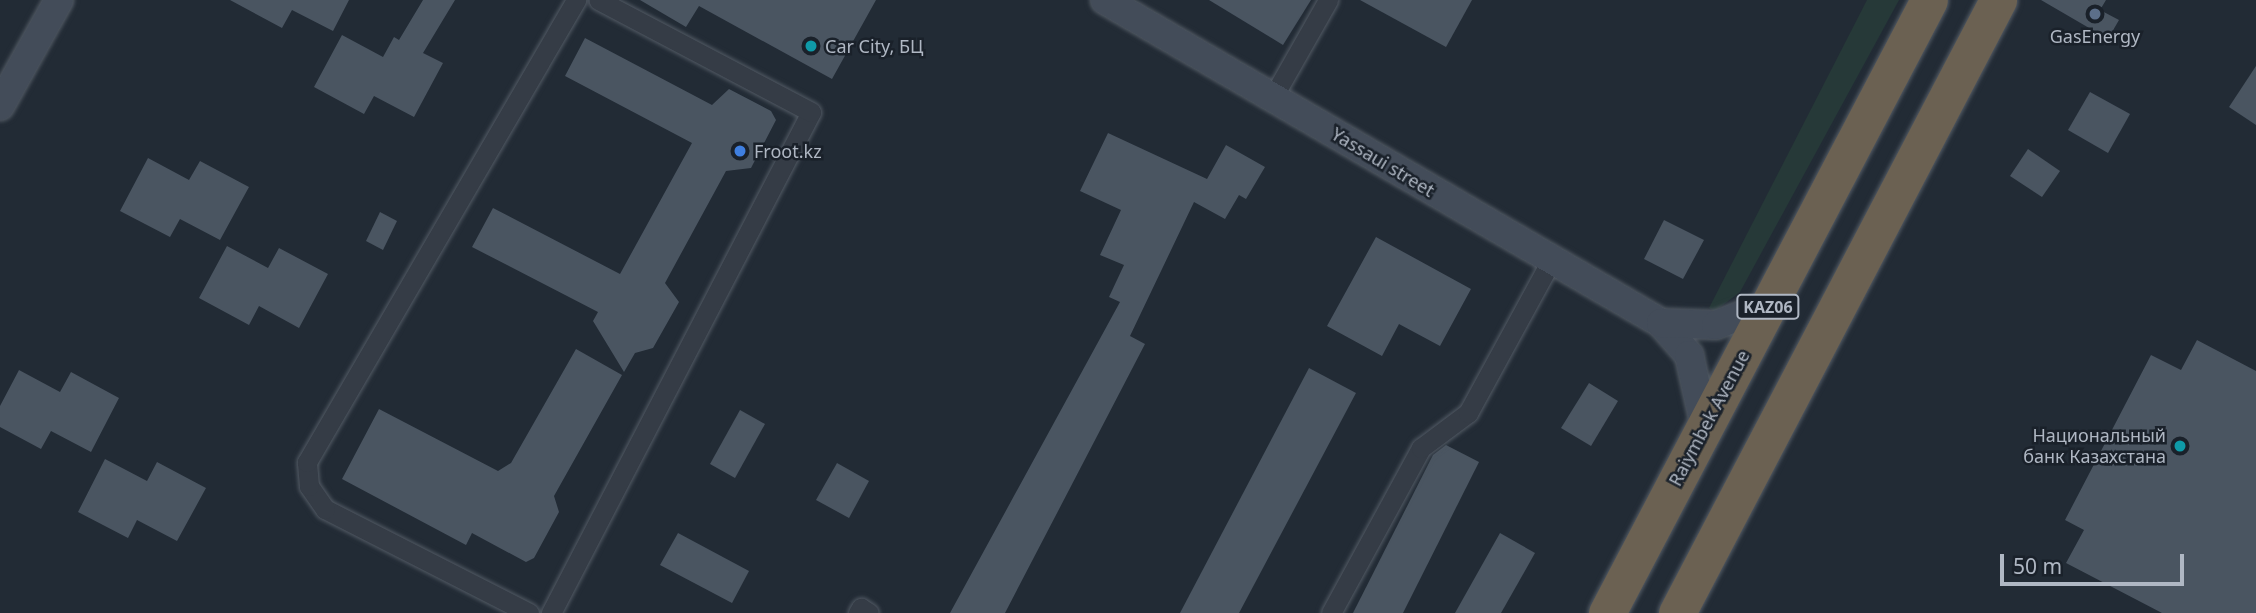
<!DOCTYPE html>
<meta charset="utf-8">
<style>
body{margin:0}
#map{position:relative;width:2256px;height:613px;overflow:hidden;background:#222b35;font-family:"Noto Sans",sans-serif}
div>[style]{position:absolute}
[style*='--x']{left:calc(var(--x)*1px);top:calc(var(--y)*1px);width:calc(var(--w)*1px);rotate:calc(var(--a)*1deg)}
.green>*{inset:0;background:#263938}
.building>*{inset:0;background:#4a5561}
.roads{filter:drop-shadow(0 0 2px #525a64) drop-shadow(0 0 2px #525a64)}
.street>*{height:19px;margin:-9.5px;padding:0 9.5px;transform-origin:9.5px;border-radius:9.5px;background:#353c46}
.secondary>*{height:28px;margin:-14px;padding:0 14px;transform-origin:14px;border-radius:14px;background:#434c59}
.highway>*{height:37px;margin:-18.5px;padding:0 18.5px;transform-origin:18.5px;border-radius:18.5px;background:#6b6152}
.dots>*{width:19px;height:19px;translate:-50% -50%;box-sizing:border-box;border:4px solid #1a212a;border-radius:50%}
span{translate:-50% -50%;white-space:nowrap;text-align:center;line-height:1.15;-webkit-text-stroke:5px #1a212a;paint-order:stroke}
.shield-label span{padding:2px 5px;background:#1a212a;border:2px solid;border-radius:5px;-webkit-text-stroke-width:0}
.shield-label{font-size:16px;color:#afb7c3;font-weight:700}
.poi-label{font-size:18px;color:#afb7c3}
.left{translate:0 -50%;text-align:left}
.right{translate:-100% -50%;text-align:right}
.street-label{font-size:18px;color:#afb7c3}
.scale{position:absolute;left:2000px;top:554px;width:184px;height:32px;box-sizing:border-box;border:4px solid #afb7c3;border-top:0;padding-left:9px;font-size:21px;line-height:24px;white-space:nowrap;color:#afb7c3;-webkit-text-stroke:5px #1a212a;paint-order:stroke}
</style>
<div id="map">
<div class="green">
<i style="clip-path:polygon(1867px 0,1899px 0,1740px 292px,1715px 311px,1709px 308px)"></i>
</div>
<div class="building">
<i style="clip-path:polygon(230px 0,349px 0,333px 31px,292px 10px,282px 28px)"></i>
<i style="clip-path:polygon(423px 0,455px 0,423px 53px,443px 63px,414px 117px,374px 96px,364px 114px,314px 87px,342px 35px,383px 57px,394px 37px,399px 40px)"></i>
<i style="clip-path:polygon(640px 0,876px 0,832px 79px,699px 6px,686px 27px)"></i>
<i style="clip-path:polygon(1209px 0,1311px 0,1283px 45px)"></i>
<i style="clip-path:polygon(1360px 0,1472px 0,1446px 47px)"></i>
<i style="clip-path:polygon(2041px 0,2106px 0,2100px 10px,2119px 20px,2108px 39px)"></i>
<i style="clip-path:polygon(585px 38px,712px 105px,729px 89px,771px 111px,776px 120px,751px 168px,726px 171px,665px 283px,679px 302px,653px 348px,635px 353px,624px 372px,593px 321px,598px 312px,472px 247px,493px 208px,620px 274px,676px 172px,692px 143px,565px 76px)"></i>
<i style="clip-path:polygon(2256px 66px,2256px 125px,2229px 107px)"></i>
<i style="clip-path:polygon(2090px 92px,2130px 114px,2108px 153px,2068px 130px)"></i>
<i style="clip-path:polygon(1108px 133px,1207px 179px,1226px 145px,1265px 167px,1246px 199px,1239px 195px,1225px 219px,1194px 202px,1130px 336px,1145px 344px,1005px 613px,950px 613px,1120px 302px,1109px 297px,1124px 265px,1100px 255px,1121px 210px,1080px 191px)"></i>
<i style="clip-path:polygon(2028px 149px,2060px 171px,2042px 197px,2010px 176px)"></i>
<i style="clip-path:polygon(148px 158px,189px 180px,200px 161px,249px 187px,220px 240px,180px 219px,170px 237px,120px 211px)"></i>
<i style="clip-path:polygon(380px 212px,397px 221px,383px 250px,366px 241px)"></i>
<i style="clip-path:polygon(1664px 220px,1704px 240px,1683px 279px,1644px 259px)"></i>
<i style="clip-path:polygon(1376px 237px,1471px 289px,1440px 346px,1399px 324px,1382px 356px,1327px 326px)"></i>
<i style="clip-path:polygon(227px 246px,268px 268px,279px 248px,328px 274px,299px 328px,259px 306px,249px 325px,199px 298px)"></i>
<i style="clip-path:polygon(2197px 340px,2256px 371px,2256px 613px,2162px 613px,2066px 563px,2084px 530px,2065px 520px,2151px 355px,2181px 370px)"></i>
<i style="clip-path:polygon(576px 349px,622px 375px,554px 496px,559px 512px,534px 558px,526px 562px,472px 533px,466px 545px,342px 479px,379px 409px,498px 471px,511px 463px)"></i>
<i style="clip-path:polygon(1309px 368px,1356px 393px,1239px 613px,1180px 613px)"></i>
<i style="clip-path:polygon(19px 370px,60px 392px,71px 372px,119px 398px,91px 452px,51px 431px,41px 449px,0 427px,0 406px)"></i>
<i style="clip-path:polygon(1589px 383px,1618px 401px,1591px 446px,1561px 428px)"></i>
<i style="clip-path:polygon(740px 410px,765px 424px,735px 478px,710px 464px)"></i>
<i style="clip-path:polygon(1446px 445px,1479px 462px,1403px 613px,1353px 613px,1433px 455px)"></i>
<i style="clip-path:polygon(105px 459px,147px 481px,157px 462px,206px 488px,177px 541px,137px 520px,128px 538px,78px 512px)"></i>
<i style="clip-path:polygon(837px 463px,869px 481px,849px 518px,816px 500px)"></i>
<i style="clip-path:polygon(678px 533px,749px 571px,732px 603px,660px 565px)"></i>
<i style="clip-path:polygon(1500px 533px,1535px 553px,1501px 613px,1455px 613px)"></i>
</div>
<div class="roads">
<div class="street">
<i style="--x:1273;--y:97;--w:112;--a:-60.4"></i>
<i style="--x:529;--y:613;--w:229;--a:-153"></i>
<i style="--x:325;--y:509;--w:28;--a:-125"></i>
<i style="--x:309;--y:486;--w:24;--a:-95"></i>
<i style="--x:307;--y:462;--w:535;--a:-59.79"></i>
<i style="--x:551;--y:613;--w:564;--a:-62.57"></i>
<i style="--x:811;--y:112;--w:240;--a:-152.2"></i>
<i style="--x:858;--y:613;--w:6;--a:-59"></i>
<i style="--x:861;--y:608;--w:9;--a:32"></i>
<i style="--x:1331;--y:613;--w:188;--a:-61.4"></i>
<i style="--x:1421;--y:448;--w:59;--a:-36.7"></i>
<i style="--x:1468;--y:413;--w:173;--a:-61.4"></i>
</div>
<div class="secondary">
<i style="--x:1105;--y:0;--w:643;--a:30.15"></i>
<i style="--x:1661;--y:323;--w:43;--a:48.8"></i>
<i style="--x:1689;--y:355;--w:73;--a:77.3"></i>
<i style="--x:0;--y:106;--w:121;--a:-60.9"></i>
<i style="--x:1661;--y:323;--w:55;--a:2.1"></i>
<i style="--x:1716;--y:325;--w:57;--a:-20.7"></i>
</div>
<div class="highway">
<i style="--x:1607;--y:613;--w:692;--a:-62.29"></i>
<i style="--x:1677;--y:613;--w:692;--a:-62.36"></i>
</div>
</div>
<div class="dots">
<i style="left:2095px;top:14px;background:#5c6f8a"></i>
<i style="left:811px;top:46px;background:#0f9aa8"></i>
<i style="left:740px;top:151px;background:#3f7fe0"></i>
<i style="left:2180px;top:446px;background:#0f9aa8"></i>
</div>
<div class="shield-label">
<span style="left:1768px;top:307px">KАZ06</span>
</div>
<div class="poi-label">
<span style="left:2095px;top:36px">GasEnergy</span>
<span class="left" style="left:825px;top:46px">Car City, БЦ</span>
<span class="left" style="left:754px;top:151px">Froot.kz</span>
<span class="right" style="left:2166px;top:446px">Национальный<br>банк Казахстана</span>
</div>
<div class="street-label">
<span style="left:1383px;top:162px;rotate:31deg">Yassaui street</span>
<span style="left:1709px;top:418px;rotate:-62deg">Raiymbek Avenue</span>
</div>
<div class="scale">50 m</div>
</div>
